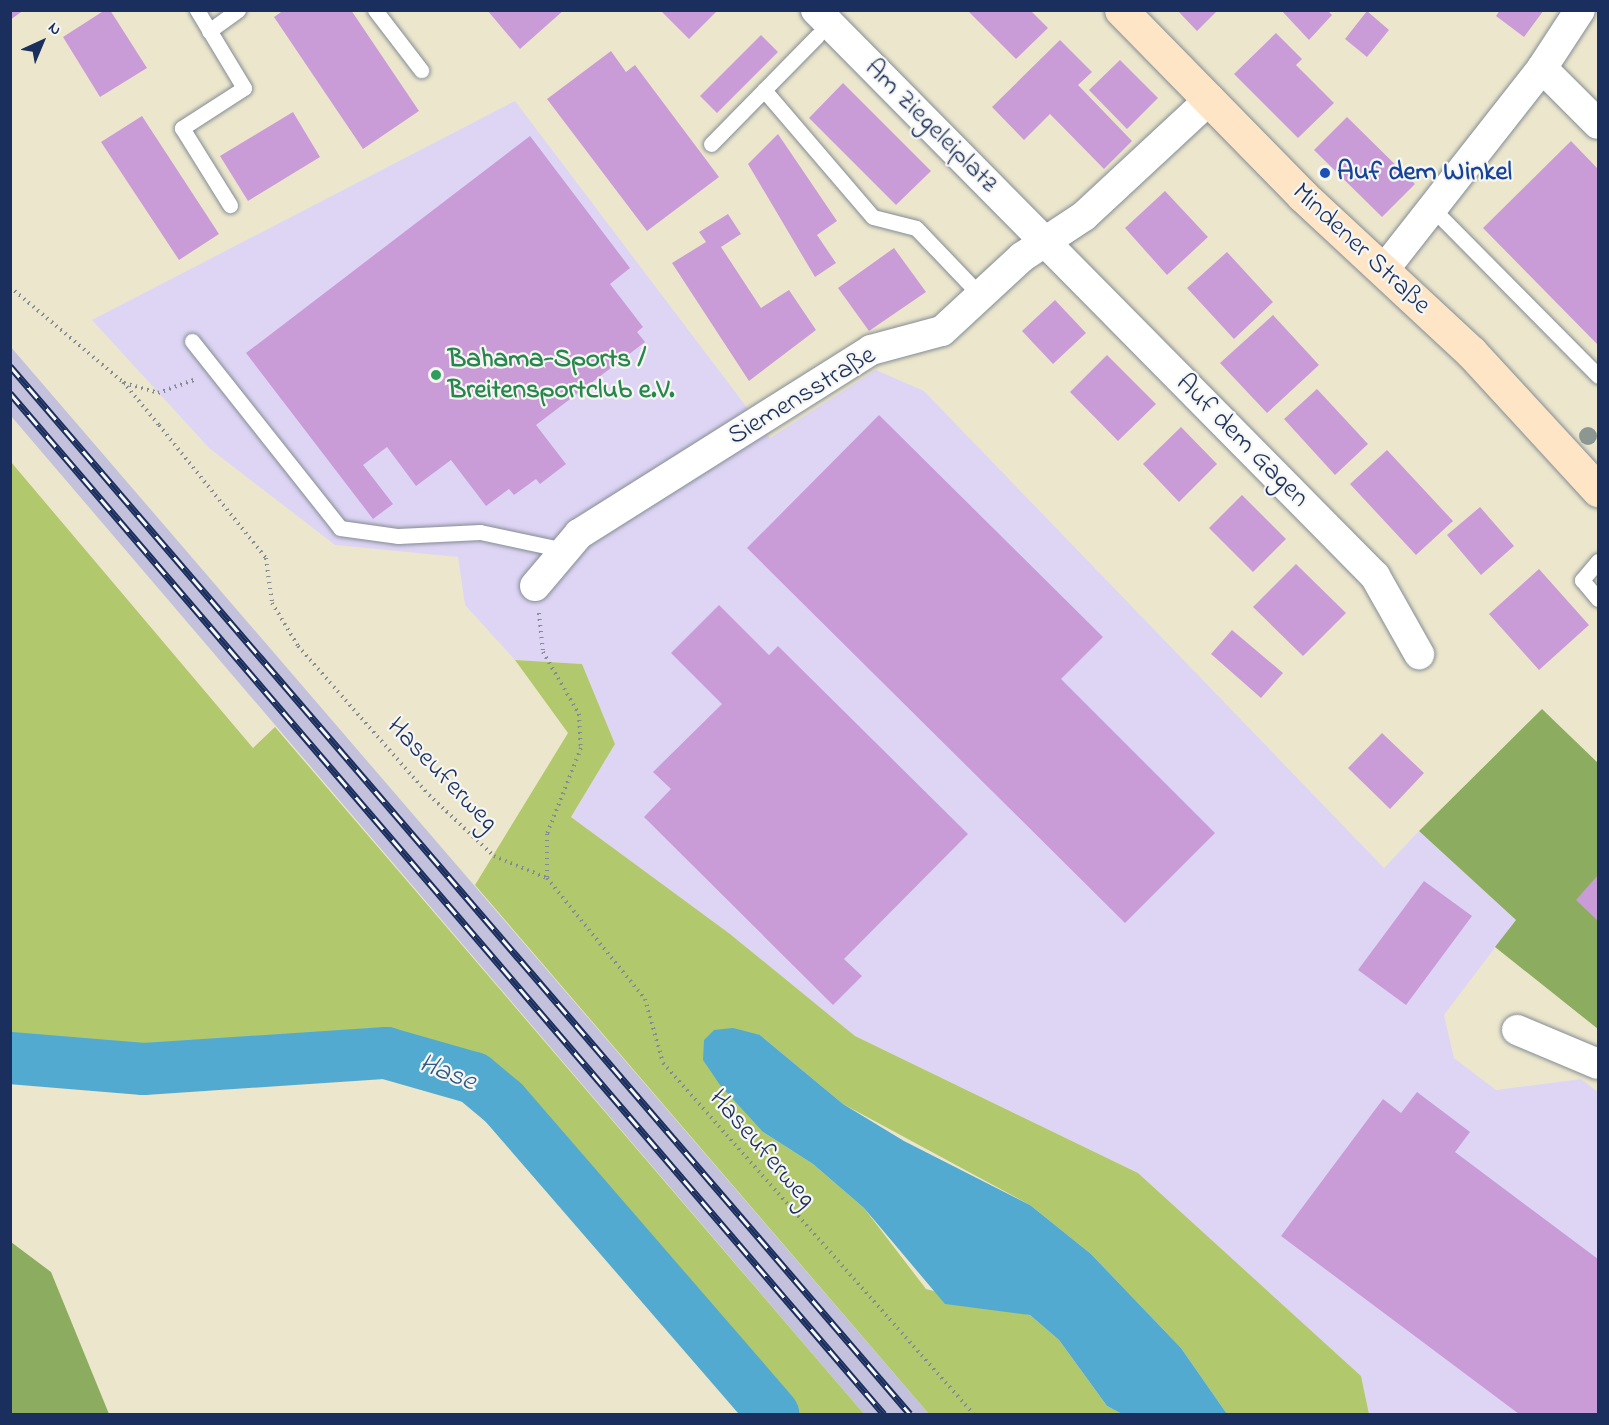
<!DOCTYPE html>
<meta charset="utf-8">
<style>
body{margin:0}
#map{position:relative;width:1609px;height:1425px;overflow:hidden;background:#ece7cc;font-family:"Indie Flower",sans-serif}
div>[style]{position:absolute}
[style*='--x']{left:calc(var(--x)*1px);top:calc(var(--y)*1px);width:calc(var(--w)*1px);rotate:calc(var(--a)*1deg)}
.built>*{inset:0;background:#ded5f5}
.industrial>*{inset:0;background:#c3c1db}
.green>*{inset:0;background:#b1c86d}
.forest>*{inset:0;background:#8cac60}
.water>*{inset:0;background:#53aad0}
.river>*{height:52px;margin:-26px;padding:0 26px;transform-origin:26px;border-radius:26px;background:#53aad0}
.building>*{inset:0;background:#ca9cd7}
.path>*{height:4px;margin-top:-2px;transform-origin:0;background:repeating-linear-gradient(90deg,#848b95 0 1.5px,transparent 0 6px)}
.roads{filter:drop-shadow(0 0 2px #848b95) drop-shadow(0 0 2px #848b95)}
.lane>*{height:15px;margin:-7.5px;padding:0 7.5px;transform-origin:7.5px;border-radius:7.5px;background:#fff}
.street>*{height:30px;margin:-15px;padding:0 15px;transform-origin:15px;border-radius:15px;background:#fff}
.secondary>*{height:33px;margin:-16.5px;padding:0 16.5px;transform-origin:16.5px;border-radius:16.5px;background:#fde5c5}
.rail>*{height:7px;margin-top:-3.5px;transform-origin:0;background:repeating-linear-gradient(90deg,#f6f6f2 0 14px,#1b2f5e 0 28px);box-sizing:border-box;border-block:2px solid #1b2f5e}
.trees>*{width:18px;height:18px;margin:-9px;border-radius:50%;background:#8d9792}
.dots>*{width:16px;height:16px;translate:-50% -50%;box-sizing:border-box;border:3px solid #f6f6f2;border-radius:50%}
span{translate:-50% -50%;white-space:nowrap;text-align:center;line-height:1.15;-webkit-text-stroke:4.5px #f6f6f2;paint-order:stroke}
.street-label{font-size:27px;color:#1b2f5e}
.transit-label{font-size:27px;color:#164399;font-weight:700}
.left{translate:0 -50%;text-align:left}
.leisure-label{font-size:27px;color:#27864d;font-weight:700}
.water-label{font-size:28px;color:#2f5a86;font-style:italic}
.frame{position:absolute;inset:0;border:12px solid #1b2f5e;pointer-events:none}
.north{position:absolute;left:12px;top:12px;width:60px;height:60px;-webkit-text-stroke:4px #f6f6f2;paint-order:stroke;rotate:44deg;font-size:16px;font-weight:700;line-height:24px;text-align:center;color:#1b2f5e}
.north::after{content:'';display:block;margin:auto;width:21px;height:27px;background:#1b2f5e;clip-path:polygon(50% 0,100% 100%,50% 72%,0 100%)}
</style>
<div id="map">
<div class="built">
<i style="clip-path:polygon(515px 101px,770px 438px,876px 370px,924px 391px,1384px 868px,1419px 831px,1516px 920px,1444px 1015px,1454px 1058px,1496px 1090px,1581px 1079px,1598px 1092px,1598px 1414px,1369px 1414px,1361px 1376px,1138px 1173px,855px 1036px,730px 934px,571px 817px,615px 744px,582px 664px,515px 660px,465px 605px,458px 557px,335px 545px,209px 448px,92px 320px)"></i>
</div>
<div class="industrial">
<i style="clip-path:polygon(10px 346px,929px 1414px,864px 1414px,11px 416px)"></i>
</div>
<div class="green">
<i style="clip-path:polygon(11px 462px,253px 748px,275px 727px,864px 1414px,773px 1414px,503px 1102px,474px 1078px,386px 1053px,144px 1069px,11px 1058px)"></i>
<i style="clip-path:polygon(515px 660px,582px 664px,615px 744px,571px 817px,730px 934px,855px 1036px,1138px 1173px,1361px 1376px,1369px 1414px,1227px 1414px,1181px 1348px,1091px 1254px,1030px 1205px,843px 1104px,760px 1035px,763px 1132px,813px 1164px,864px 1208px,926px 1289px,1030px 1315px,1059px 1340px,1107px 1406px,1122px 1414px,929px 1414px,475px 885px,568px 733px)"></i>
</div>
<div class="forest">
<i style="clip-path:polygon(1542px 709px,1598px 763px,1598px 1029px,1495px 947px,1516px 920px,1419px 831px)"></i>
<i style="clip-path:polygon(11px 1242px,51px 1272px,109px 1414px,11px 1414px)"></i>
</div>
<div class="water">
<i style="clip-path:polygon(733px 1028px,760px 1035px,843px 1104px,904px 1141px,1030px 1205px,1091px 1254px,1181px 1348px,1227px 1414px,1122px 1414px,1107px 1406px,1059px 1340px,1030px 1315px,945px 1304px,864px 1208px,813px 1164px,763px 1132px,720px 1085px,703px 1060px,704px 1040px,714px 1030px)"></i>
</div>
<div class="river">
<i style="--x:10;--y:1058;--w:134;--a:4.7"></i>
<i style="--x:144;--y:1069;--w:243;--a:-3.8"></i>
<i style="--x:386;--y:1053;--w:91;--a:15.9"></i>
<i style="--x:474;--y:1078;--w:38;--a:40"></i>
<i style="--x:503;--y:1102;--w:413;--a:49.1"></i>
</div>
<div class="building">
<i style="clip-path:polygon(10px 10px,24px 10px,10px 20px)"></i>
<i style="clip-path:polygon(105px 10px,110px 10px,147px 68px,100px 97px,63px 37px)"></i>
<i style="clip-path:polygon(284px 10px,351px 10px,419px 111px,363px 149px,274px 17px)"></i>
<i style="clip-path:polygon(487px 10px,564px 10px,520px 49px)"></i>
<i style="clip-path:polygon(660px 10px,718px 10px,689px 39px)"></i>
<i style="clip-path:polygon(967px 10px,1030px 10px,1048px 28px,1016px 59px)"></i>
<i style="clip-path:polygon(1177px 10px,1218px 10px,1197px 31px)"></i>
<i style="clip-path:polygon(1281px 10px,1327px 10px,1332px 15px,1309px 40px)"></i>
<i style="clip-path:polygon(1500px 10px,1544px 10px,1524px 37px,1496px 16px)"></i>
<i style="clip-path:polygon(1367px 11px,1389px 30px,1367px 57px,1345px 39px)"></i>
<i style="clip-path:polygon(1276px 33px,1302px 59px,1296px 65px,1334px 103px,1298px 138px,1234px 74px)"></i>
<i style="clip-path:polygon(761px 35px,778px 52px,717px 113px,700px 96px)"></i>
<i style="clip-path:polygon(1060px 40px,1092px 72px,1078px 85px,1132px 141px,1104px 169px,1050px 114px,1024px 140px,992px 107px)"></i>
<i style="clip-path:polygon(611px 51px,626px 72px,635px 65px,719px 177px,647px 231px,547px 99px)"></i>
<i style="clip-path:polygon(1120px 60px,1158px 98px,1127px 129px,1089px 90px)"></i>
<i style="clip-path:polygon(843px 83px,931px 171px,896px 205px,809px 118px)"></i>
<i style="clip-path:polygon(293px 112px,320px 157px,248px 201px,220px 156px)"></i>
<i style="clip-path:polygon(142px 116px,219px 234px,179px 260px,101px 142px)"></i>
<i style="clip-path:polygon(1347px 117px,1415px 184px,1382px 217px,1314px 150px)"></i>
<i style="clip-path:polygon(778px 134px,837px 221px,817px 235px,836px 263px,815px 277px,748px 164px)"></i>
<i style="clip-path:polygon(530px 136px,630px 268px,610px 284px,643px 327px,637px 332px,645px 342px,536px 425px,566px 464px,540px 484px,536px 479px,514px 495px,509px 489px,486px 506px,451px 460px,416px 486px,387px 447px,363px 465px,393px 504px,373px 519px,246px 353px)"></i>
<i style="clip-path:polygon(1571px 141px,1598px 169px,1598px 345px,1483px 228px)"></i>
<i style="clip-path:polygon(1165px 191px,1208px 237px,1167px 275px,1125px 228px)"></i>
<i style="clip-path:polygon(728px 214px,741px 234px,721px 247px,761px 308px,789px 290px,816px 330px,749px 381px,672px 263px,706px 242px,699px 232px)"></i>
<i style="clip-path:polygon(894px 248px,926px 292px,869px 331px,838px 288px)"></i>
<i style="clip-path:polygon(1227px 252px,1273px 302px,1234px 339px,1187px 288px)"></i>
<i style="clip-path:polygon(1055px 300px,1086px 333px,1053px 364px,1022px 331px)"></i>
<i style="clip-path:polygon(1273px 315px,1319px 365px,1267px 413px,1220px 363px)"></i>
<i style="clip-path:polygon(1107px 355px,1156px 404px,1118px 441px,1070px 392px)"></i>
<i style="clip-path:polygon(1317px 389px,1368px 444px,1335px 475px,1284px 419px)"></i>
<i style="clip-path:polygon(879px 415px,1103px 637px,1061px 679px,1215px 833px,1125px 923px,747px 548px)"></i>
<i style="clip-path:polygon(1181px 427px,1217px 464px,1179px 502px,1143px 464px)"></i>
<i style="clip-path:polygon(1387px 450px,1453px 521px,1416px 555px,1350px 484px)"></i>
<i style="clip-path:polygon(1242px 495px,1286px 539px,1253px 572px,1209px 528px)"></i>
<i style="clip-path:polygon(1480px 507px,1514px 546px,1481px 575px,1447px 535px)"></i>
<i style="clip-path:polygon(1296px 564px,1346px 613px,1303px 656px,1253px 607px)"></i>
<i style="clip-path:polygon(1539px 569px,1589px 625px,1539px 670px,1489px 614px)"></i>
<i style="clip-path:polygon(719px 605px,769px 655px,778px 646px,968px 834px,844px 959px,862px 976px,833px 1005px,644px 817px,671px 789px,653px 772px,722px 704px,671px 653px)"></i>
<i style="clip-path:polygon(1232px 630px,1283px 673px,1261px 698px,1211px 654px)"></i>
<i style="clip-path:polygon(1382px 733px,1424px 773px,1390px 809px,1348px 768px)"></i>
<i style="clip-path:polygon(1598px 875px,1598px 921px,1576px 900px)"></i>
<i style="clip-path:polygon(1424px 881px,1472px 916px,1406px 1005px,1358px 970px)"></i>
<i style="clip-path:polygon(1417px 1092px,1470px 1132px,1455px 1152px,1598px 1259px,1598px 1414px,1519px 1414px,1281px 1236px,1383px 1099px,1401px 1113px)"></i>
</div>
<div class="path">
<i style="--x:10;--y:287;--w:148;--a:40.1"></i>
<i style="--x:123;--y:382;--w:56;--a:50.1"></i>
<i style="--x:159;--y:425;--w:171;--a:51.2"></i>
<i style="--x:266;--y:558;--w:45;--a:82.4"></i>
<i style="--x:272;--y:603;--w:50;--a:58.8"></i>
<i style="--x:298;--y:646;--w:198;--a:48.7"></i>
<i style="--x:429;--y:795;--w:89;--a:43.2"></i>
<i style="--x:494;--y:856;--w:57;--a:22.5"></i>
<i style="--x:547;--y:878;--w:156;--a:51"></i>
<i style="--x:645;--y:999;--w:66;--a:74.3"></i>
<i style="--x:663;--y:1063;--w:468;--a:48.5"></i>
<i style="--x:124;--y:383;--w:35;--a:16"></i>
<i style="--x:158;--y:393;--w:38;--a:-20"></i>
<i style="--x:539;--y:613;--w:39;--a:84"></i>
<i style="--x:543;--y:652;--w:72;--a:59.9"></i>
<i style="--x:579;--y:714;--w:34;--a:87"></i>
<i style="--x:581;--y:748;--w:92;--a:111.6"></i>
<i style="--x:547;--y:834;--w:44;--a:90"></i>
</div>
<div class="roads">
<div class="lane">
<i style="--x:197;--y:10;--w:91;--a:58.9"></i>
<i style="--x:244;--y:88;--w:74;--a:147.2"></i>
<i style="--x:182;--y:128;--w:91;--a:58.1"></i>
<i style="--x:375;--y:10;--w:76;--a:52.5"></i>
<i style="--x:209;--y:31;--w:36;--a:-36"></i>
<i style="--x:817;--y:36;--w:76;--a:134.5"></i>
<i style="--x:764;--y:90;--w:167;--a:49.4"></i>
<i style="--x:873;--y:217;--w:44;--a:14.3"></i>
<i style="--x:916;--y:228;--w:94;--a:46.3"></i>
<i style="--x:711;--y:144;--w:76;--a:-45.5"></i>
<i style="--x:1432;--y:208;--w:236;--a:45.3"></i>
<i style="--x:192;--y:341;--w:238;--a:51.6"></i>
<i style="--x:340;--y:528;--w:59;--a:7.9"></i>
<i style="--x:398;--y:536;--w:82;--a:-2.8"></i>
<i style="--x:480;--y:532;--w:87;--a:12"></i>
<i style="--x:1598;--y:561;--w:25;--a:130"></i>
<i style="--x:1582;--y:580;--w:25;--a:50"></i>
</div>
<div class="street">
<i style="--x:816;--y:10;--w:796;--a:45.36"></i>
<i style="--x:1375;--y:576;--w:90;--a:60.6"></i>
<i style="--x:1542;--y:68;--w:79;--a:45"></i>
<i style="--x:1383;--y:271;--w:258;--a:-51.9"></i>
<i style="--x:1542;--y:68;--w:69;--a:-56.8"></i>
<i style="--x:535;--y:586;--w:68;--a:-49.8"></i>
<i style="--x:579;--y:534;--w:345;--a:-32.2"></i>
<i style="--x:871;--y:350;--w:73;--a:-15"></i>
<i style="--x:942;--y:331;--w:109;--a:-42.8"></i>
<i style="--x:1022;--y:257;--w:74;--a:-33.5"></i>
<i style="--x:1084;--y:216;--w:172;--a:-42.9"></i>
<i style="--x:1517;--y:1030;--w:88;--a:22.8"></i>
</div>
<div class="secondary">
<i style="--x:1121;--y:10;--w:260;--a:45.6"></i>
<i style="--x:1303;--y:196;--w:229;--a:42.9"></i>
<i style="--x:1471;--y:352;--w:188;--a:47.4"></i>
</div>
</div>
<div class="rail">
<i style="--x:10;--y:366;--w:1381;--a:49.34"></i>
<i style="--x:10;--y:393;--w:1344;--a:49.44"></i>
</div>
<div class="trees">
<i style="left:1588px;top:436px"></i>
</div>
<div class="dots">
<i style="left:1325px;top:173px;background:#1a4fb4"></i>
<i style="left:436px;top:375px;background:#2e9e5b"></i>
</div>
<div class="street-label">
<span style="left:931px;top:126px;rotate:45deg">Am Ziegeleiplatz</span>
<span style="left:1361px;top:249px;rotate:43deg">Mindener Straße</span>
<span style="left:802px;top:396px;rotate:-31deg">Siemensstraße</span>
<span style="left:1242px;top:441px;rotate:45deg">Auf dem Gagen</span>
<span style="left:442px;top:775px;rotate:46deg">Haseuferweg</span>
<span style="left:762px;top:1149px;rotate:49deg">Haseuferweg</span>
</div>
<div class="transit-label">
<span class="left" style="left:1337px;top:173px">Auf dem Winkel</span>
</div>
<div class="leisure-label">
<span class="left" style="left:448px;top:375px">Bahama-Sports /<br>Breitensportclub e.V.</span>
</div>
<div class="water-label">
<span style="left:447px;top:1074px;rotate:21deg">Hase</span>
</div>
<div class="frame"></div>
<div class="north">N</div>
</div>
